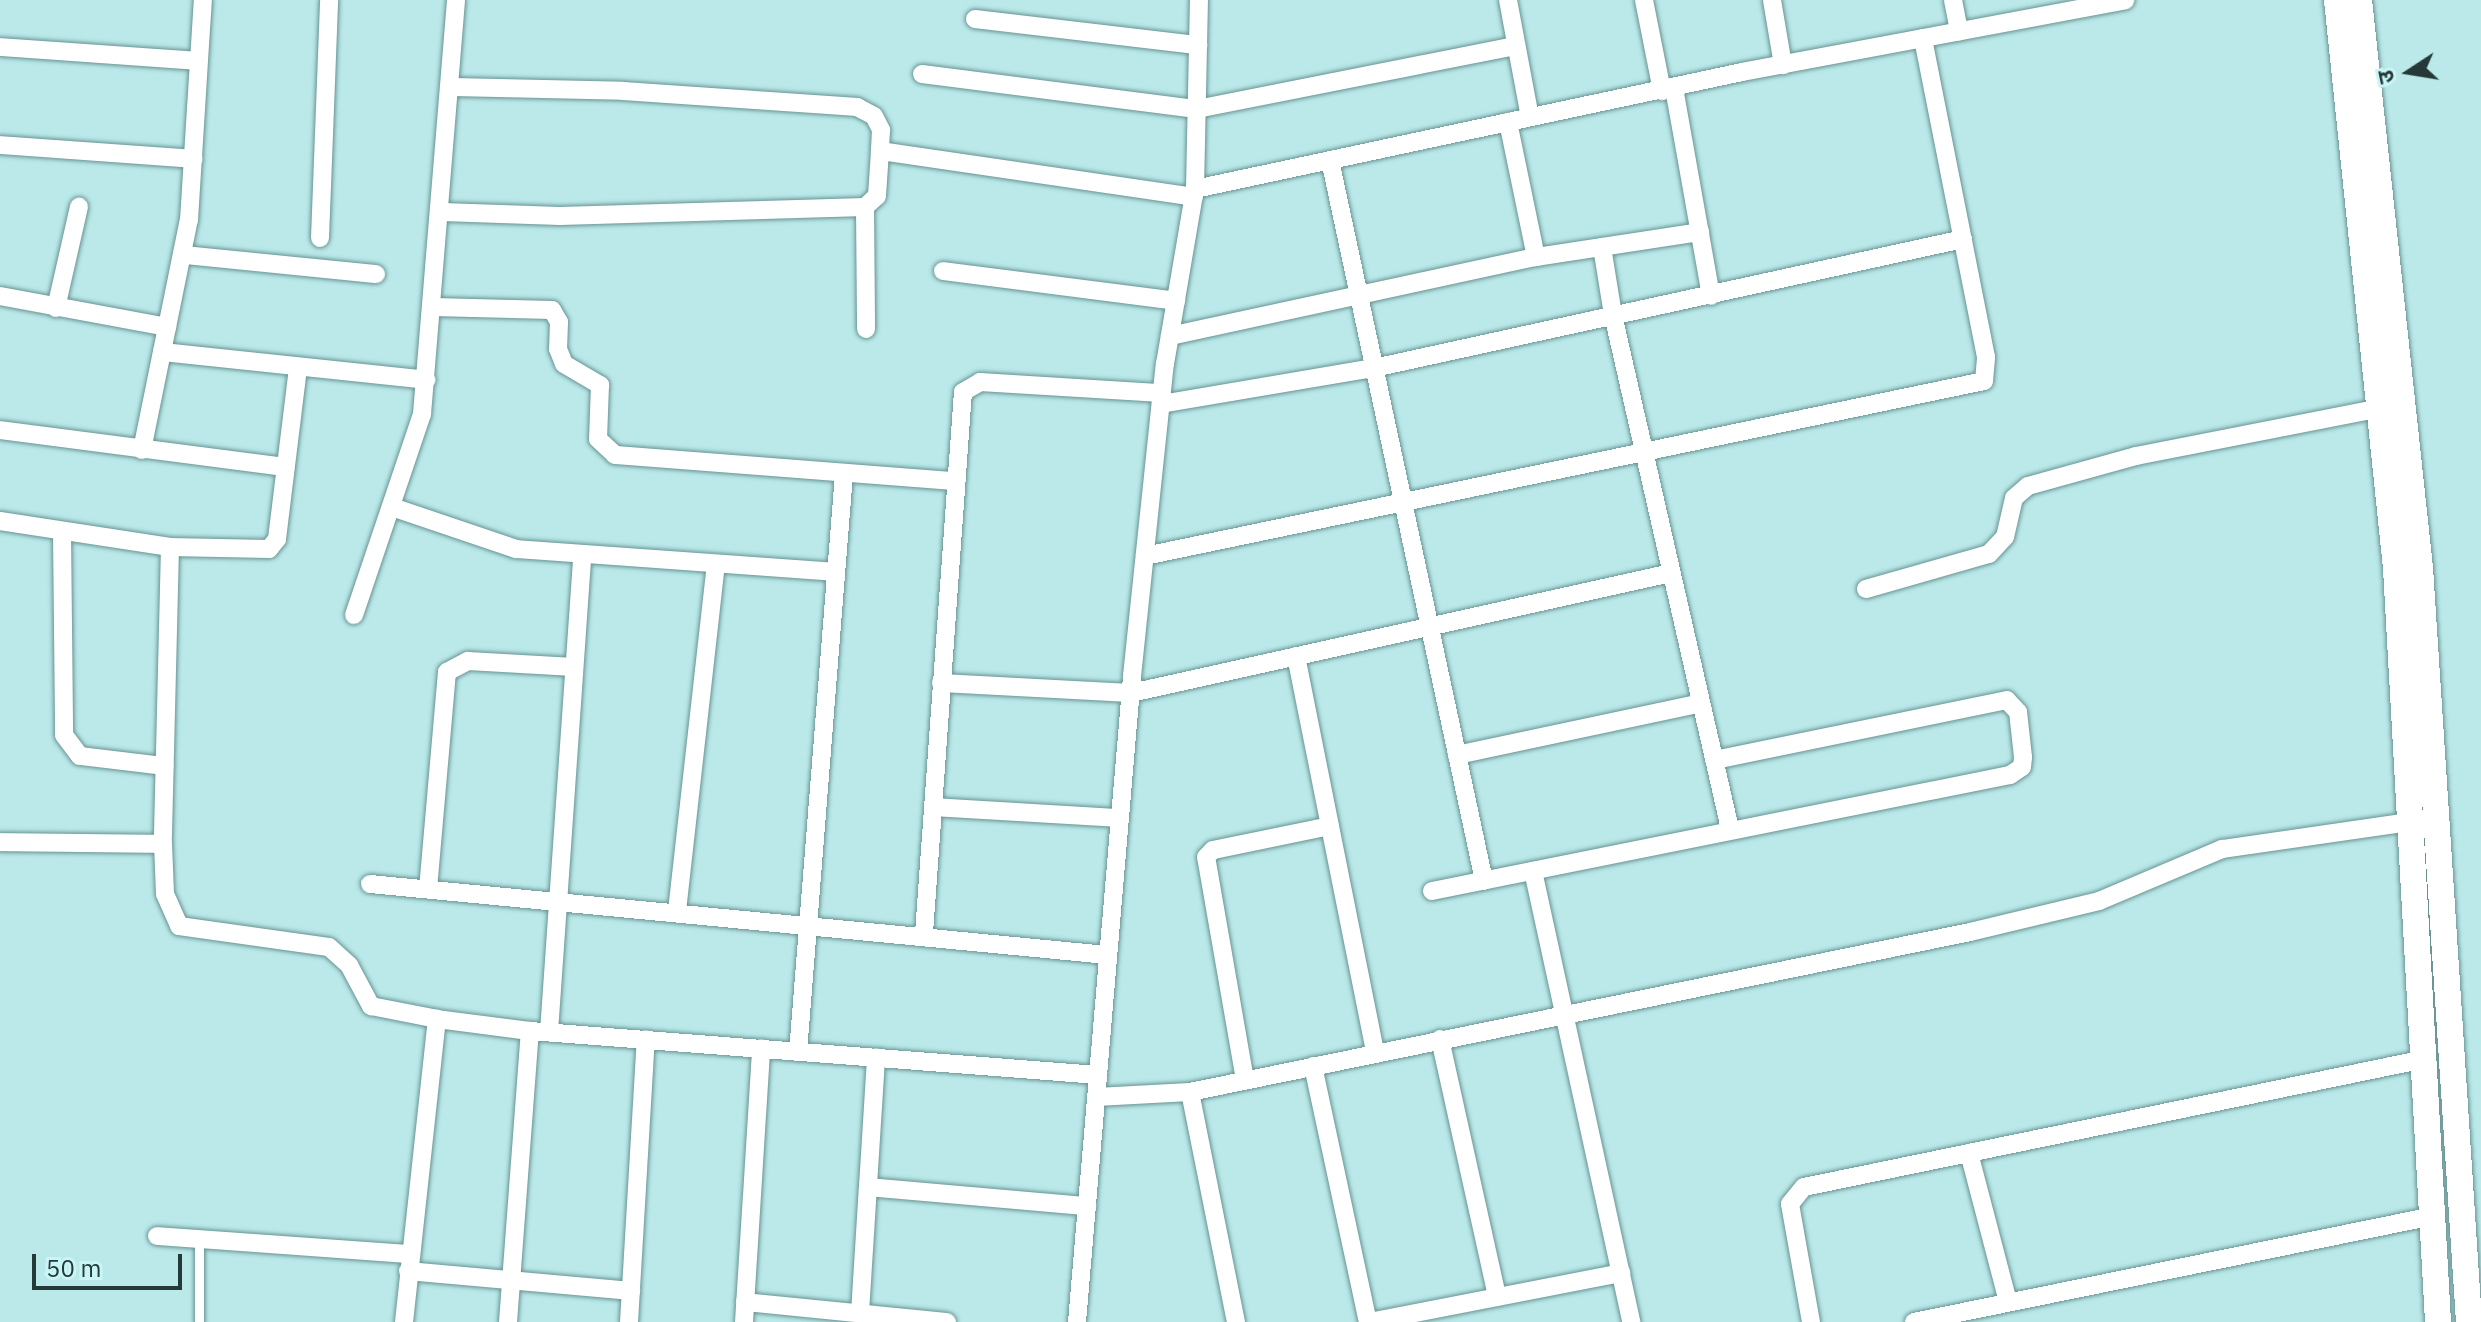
<!DOCTYPE html>
<meta charset="utf-8">
<style>
body{margin:0}
#map{position:relative;width:2481px;height:1322px;overflow:hidden;background:#bbe9e9;font-family:"IBM Plex Sans","Noto Sans Devanagari",sans-serif}
div>[style]{position:absolute}
[style*='--x']{left:calc(var(--x)*1px);top:calc(var(--y)*1px);width:calc(var(--w)*1px);rotate:calc(var(--a)*1deg)}
.roads{filter:drop-shadow(0 0 2px #679393) drop-shadow(0 0 2px #679393)}
.lane>*{height:9px;margin:-4.5px;padding:0 4.5px;transform-origin:4.5px;border-radius:4.5px;background:#fff}
.street>*{height:18px;margin:-9px;padding:0 9px;transform-origin:9px;border-radius:9px;background:#fff}
.secondary>*{height:26px;margin:-13px;padding:0 13px;transform-origin:13px;border-radius:13px;background:#fff}
span{translate:-50% -50%;white-space:nowrap;text-align:center;line-height:1.15;-webkit-text-stroke:6px #c8f6f6;paint-order:stroke}
.north{position:absolute;left:2369px;top:32px;width:80px;height:80px;-webkit-text-stroke:6px #c8f6f6;paint-order:stroke;rotate:258deg;font-size:22px;font-weight:700;line-height:32px;text-align:center;color:#263939}
.north::after{content:'';display:block;margin:auto;width:28px;height:36px;background:#263939;clip-path:polygon(50% 0,100% 100%,50% 72%,0 100%)}
.scale{position:absolute;left:32px;top:1254px;width:150px;height:36px;box-sizing:border-box;border:4px solid #263939;border-top:0;padding-left:10px;font-size:24px;line-height:28px;white-space:nowrap;color:#263939;-webkit-text-stroke:6px #c8f6f6;paint-order:stroke}
</style>
<div id="map">
<div class="roads">
<div class="lane">
<i style="--x:199;--y:1322;--w:83;--a:-90"></i>
</div>
<div class="street">
<i style="--x:1508;--y:0;--w:119;--a:79.4"></i>
<i style="--x:1644;--y:0;--w:93;--a:78.8"></i>
<i style="--x:1772;--y:0;--w:66;--a:80.4"></i>
<i style="--x:1953;--y:0;--w:32;--a:79"></i>
<i style="--x:975;--y:19;--w:225;--a:6.7"></i>
<i style="--x:0;--y:47;--w:198;--a:4"></i>
<i style="--x:922;--y:74;--w:277;--a:7.3"></i>
<i style="--x:1197;--y:109;--w:325;--a:-11.2"></i>
<i style="--x:453;--y:87;--w:170;--a:1.3"></i>
<i style="--x:623;--y:91;--w:235;--a:3.9"></i>
<i style="--x:857;--y:107;--w:19;--a:28"></i>
<i style="--x:874;--y:116;--w:16;--a:63"></i>
<i style="--x:881;--y:130;--w:21;--a:93"></i>
<i style="--x:880;--y:151;--w:317;--a:8.3"></i>
<i style="--x:1674;--y:88;--w:211;--a:79.9"></i>
<i style="--x:1508;--y:122;--w:138;--a:78.3"></i>
<i style="--x:0;--y:145;--w:194;--a:4.1"></i>
<i style="--x:1330;--y:160;--w:737;--a:77.94"></i>
<i style="--x:1195;--y:189;--w:559;--a:-12.07"></i>
<i style="--x:1742;--y:72;--w:390;--a:-10.6"></i>
<i style="--x:865;--y:207;--w:122;--a:89.5"></i>
<i style="--x:442;--y:212;--w:118;--a:1.9"></i>
<i style="--x:560;--y:216;--w:305;--a:-1.7"></i>
<i style="--x:865;--y:207;--w:16;--a:-43"></i>
<i style="--x:877;--y:196;--w:45;--a:-86.2"></i>
<i style="--x:320;--y:238;--w:238;--a:-87.8"></i>
<i style="--x:1602;--y:247;--w:69;--a:80.8"></i>
<i style="--x:1613;--y:315;--w:527;--a:77.18"></i>
<i style="--x:185;--y:255;--w:192;--a:5.7"></i>
<i style="--x:943;--y:271;--w:235;--a:7.3"></i>
<i style="--x:0;--y:296;--w:170;--a:10.5"></i>
<i style="--x:433;--y:307;--w:119;--a:1.4"></i>
<i style="--x:552;--y:310;--w:14;--a:60"></i>
<i style="--x:559;--y:322;--w:27;--a:92"></i>
<i style="--x:558;--y:349;--w:16;--a:68"></i>
<i style="--x:564;--y:364;--w:42;--a:30.3"></i>
<i style="--x:600;--y:385;--w:54;--a:92.1"></i>
<i style="--x:598;--y:439;--w:23;--a:43"></i>
<i style="--x:615;--y:455;--w:341;--a:4.4"></i>
<i style="--x:56;--y:308;--w:104;--a:-77.2"></i>
<i style="--x:1170;--y:336;--w:374;--a:-12.2"></i>
<i style="--x:1536;--y:257;--w:166;--a:-8.7"></i>
<i style="--x:162;--y:352;--w:266;--a:6"></i>
<i style="--x:1161;--y:404;--w:216;--a:-9.6"></i>
<i style="--x:1374;--y:368;--w:603;--a:-12.35"></i>
<i style="--x:0;--y:430;--w:288;--a:7.4"></i>
<i style="--x:142;--y:450;--w:235;--a:-78.5"></i>
<i style="--x:189;--y:220;--w:220;--a:-86.4"></i>
<i style="--x:392;--y:507;--w:131;--a:18.7"></i>
<i style="--x:516;--y:549;--w:320;--a:4.1"></i>
<i style="--x:0;--y:521;--w:172;--a:8.7"></i>
<i style="--x:170;--y:547;--w:99;--a:1.2"></i>
<i style="--x:269;--y:549;--w:13;--a:-51"></i>
<i style="--x:277;--y:539;--w:173;--a:-83"></i>
<i style="--x:62;--y:531;--w:204;--a:89.4"></i>
<i style="--x:64;--y:735;--w:26;--a:53"></i>
<i style="--x:80;--y:756;--w:85;--a:6.8"></i>
<i style="--x:170;--y:547;--w:297;--a:91.4"></i>
<i style="--x:163;--y:844;--w:50;--a:87.7"></i>
<i style="--x:165;--y:894;--w:35;--a:66"></i>
<i style="--x:179;--y:926;--w:151;--a:8"></i>
<i style="--x:329;--y:947;--w:27;--a:42"></i>
<i style="--x:349;--y:965;--w:47;--a:61.8"></i>
<i style="--x:371;--y:1006;--w:67;--a:11.1"></i>
<i style="--x:437;--y:1019;--w:94;--a:7.4"></i>
<i style="--x:530;--y:1031;--w:570;--a:4.43"></i>
<i style="--x:1145;--y:556;--w:857;--a:-11.78"></i>
<i style="--x:1984;--y:381;--w:24;--a:-85"></i>
<i style="--x:1986;--y:357;--w:325;--a:-101.2"></i>
<i style="--x:1866;--y:589;--w:128;--a:-15.9"></i>
<i style="--x:1989;--y:554;--w:23;--a:-47"></i>
<i style="--x:2005;--y:537;--w:40;--a:-77"></i>
<i style="--x:2014;--y:498;--w:18;--a:-41"></i>
<i style="--x:2028;--y:486;--w:112;--a:-15.5"></i>
<i style="--x:2136;--y:456;--w:249;--a:-11.1"></i>
<i style="--x:354;--y:615;--w:212;--a:-71.3"></i>
<i style="--x:422;--y:414;--w:415;--a:-85.3"></i>
<i style="--x:1296;--y:656;--w:405;--a:78.7"></i>
<i style="--x:941;--y:683;--w:190;--a:3"></i>
<i style="--x:1131;--y:693;--w:553;--a:-12.53"></i>
<i style="--x:1457;--y:755;--w:249;--a:-12"></i>
<i style="--x:933;--y:807;--w:187;--a:3.4"></i>
<i style="--x:0;--y:842;--w:163;--a:0.7"></i>
<i style="--x:1533;--y:871;--w:462;--a:77.7"></i>
<i style="--x:370;--y:884;--w:741;--a:5.5"></i>
<i style="--x:428;--y:889;--w:218;--a:-85"></i>
<i style="--x:447;--y:672;--w:24;--a:-28"></i>
<i style="--x:468;--y:661;--w:106;--a:3.2"></i>
<i style="--x:1432;--y:891;--w:590;--a:-11.35"></i>
<i style="--x:2010;--y:775;--w:14;--a:-34"></i>
<i style="--x:2022;--y:767;--w:10;--a:-84"></i>
<i style="--x:2023;--y:757;--w:45;--a:-96.3"></i>
<i style="--x:2018;--y:712;--w:16;--a:-133"></i>
<i style="--x:2007;--y:700;--w:299;--a:168.4"></i>
<i style="--x:677;--y:911;--w:349;--a:-83.6"></i>
<i style="--x:924;--y:933;--w:542;--a:-85.88"></i>
<i style="--x:963;--y:392;--w:20;--a:-30"></i>
<i style="--x:980;--y:382;--w:182;--a:3.5"></i>
<i style="--x:549;--y:1032;--w:476;--a:-86"></i>
<i style="--x:1440;--y:1039;--w:264;--a:77.5"></i>
<i style="--x:798;--y:1052;--w:580;--a:-85.45"></i>
<i style="--x:1313;--y:1066;--w:262;--a:77.9"></i>
<i style="--x:1245;--y:1080;--w:226;--a:-99.9"></i>
<i style="--x:1206;--y:857;--w:10;--a:-45"></i>
<i style="--x:1213;--y:850;--w:119;--a:-11.6"></i>
<i style="--x:1190;--y:1092;--w:235;--a:78.7"></i>
<i style="--x:1096;--y:1097;--w:94;--a:-3"></i>
<i style="--x:1190;--y:1092;--w:796;--a:-11.59"></i>
<i style="--x:1970;--y:932;--w:133;--a:-13.5"></i>
<i style="--x:2099;--y:901;--w:134;--a:-22.9"></i>
<i style="--x:2222;--y:849;--w:217;--a:-8.2"></i>
<i style="--x:1969;--y:1153;--w:154;--a:75.3"></i>
<i style="--x:868;--y:1187;--w:220;--a:5"></i>
<i style="--x:157;--y:1236;--w:253;--a:4.1"></i>
<i style="--x:408;--y:1271;--w:224;--a:5.1"></i>
<i style="--x:745;--y:1302;--w:203;--a:5.7"></i>
<i style="--x:860;--y:1313;--w:256;--a:-86.4"></i>
<i style="--x:404;--y:1322;--w:305;--a:-83.8"></i>
<i style="--x:508;--y:1322;--w:292;--a:-85.7"></i>
<i style="--x:629;--y:1322;--w:283;--a:-86.6"></i>
<i style="--x:744;--y:1322;--w:274;--a:-86.4"></i>
<i style="--x:1077;--y:1322;--w:648;--a:-85.13"></i>
<i style="--x:1132;--y:676;--w:314;--a:-84"></i>
<i style="--x:1165;--y:364;--w:178;--a:-80.3"></i>
<i style="--x:1195;--y:189;--w:189;--a:-88.8"></i>
<i style="--x:1369;--y:1322;--w:257;--a:-11"></i>
<i style="--x:1811;--y:1322;--w:120;--a:-100.1"></i>
<i style="--x:1790;--y:1204;--w:22;--a:-51"></i>
<i style="--x:1804;--y:1187;--w:634;--a:-11.65"></i>
<i style="--x:1914;--y:1322;--w:530;--a:-11.54"></i>
</div>
<div class="secondary">
<i style="--x:2337;--y:0;--w:571;--a:84.07"></i>
<i style="--x:2396;--y:568;--w:755;--a:86.81"></i>
<i style="--x:2359;--y:0;--w:571;--a:83.87"></i>
<i style="--x:2420;--y:568;--w:756;--a:86.28"></i>
</div>
</div>
<div class="north">उ</div>
<div class="scale">50 m</div>
</div>
